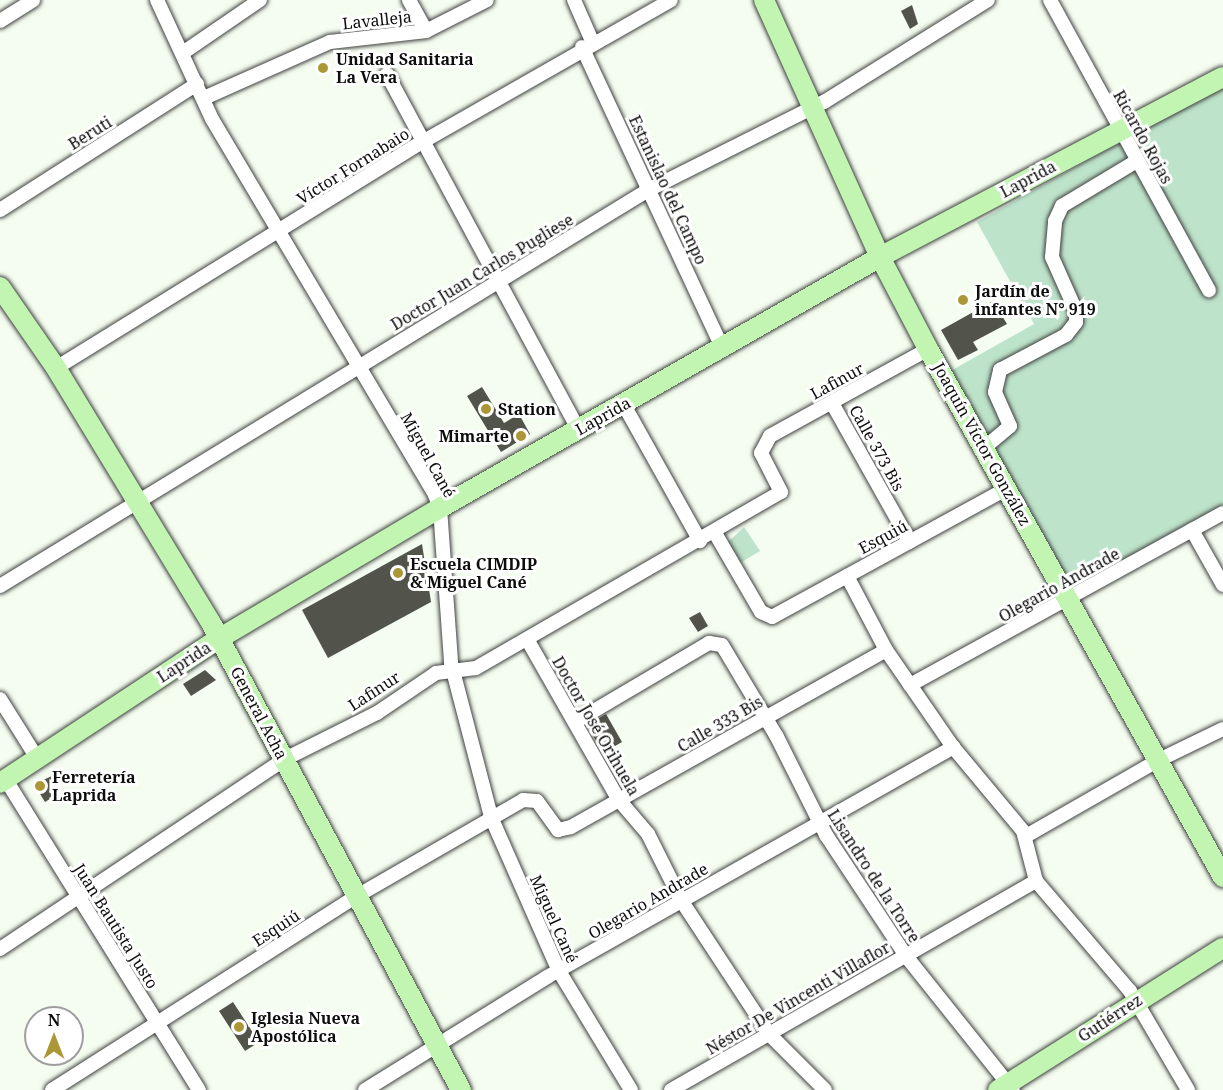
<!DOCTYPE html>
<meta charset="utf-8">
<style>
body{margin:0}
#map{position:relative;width:1223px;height:1090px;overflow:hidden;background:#f4fdef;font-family:"Noto Serif",serif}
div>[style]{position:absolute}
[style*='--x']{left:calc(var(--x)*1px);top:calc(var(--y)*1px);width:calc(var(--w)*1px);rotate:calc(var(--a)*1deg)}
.green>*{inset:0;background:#bde3ca}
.building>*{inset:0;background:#52544b}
.roads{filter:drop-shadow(0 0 2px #404040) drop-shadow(0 0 2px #404040)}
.street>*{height:14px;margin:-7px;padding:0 7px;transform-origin:7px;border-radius:7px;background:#fff}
.secondary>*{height:20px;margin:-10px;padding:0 10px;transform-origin:10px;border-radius:10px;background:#c2f5b2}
.dots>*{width:16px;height:16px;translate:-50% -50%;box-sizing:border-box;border:3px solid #fff;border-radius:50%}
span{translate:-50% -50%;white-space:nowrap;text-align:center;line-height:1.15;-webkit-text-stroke:6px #fff;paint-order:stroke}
.street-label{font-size:16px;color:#0d0d0d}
.poi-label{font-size:16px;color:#0d0d0d;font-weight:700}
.left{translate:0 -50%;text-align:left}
.right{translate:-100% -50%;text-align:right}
.north{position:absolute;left:24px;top:1006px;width:60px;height:60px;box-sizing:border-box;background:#fff;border:2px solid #9e9e9e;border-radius:50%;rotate:0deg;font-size:16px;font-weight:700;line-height:24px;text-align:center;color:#0d0d0d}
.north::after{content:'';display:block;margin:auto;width:21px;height:27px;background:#ac9736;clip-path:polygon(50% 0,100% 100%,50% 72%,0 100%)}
</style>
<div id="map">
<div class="green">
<i style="clip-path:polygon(1223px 85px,1223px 506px,1070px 592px,947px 373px,1034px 324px,977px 222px)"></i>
<i style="clip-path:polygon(744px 527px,760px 551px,740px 563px,728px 542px)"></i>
</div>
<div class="building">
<i style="clip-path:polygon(912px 5px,918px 24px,910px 29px,901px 11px)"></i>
<i style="clip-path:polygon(993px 301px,1007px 324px,973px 342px,978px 350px,958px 360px,941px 330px)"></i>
<i style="clip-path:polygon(482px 387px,504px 423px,519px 414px,530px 434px,501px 452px,467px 396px)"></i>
<i style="clip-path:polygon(422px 544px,431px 602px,328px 658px,302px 610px)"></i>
<i style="clip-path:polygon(700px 612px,708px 626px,698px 632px,689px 618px)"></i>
<i style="clip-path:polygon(205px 670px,216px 680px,191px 696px,183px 684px)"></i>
<i style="clip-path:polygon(606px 714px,622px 742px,603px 753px,587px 725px)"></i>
<i style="clip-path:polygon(61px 772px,66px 779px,49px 791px,53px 797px,45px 802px,34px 784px)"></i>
<i style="clip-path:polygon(233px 1002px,259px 1042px,245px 1051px,219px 1011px)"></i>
</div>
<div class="roads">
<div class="street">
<i style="--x:157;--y:0;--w:131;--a:65.2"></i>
<i style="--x:212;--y:119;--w:437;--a:59.3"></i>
<i style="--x:435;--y:495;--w:14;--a:69"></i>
<i style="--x:440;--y:508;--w:155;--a:85.9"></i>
<i style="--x:451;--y:663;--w:159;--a:75.4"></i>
<i style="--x:491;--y:817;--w:168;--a:66.2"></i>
<i style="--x:559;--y:971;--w:139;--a:58.8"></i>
<i style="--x:409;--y:0;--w:35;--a:61"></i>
<i style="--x:574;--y:0;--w:45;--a:66.3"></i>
<i style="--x:1050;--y:0;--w:331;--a:61.3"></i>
<i style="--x:0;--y:21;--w:39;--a:-32"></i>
<i style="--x:582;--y:47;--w:331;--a:65"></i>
<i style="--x:184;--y:52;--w:92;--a:-34.4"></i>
<i style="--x:387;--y:74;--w:404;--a:61.7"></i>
<i style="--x:204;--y:98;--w:138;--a:-24"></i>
<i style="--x:330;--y:42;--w:97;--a:-6.5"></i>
<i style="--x:426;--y:31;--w:68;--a:-26.9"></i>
<i style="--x:0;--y:210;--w:234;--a:-32.6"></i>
<i style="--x:56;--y:368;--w:432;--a:-31.7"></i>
<i style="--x:424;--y:141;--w:284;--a:-29.7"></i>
<i style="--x:832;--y:403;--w:159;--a:60.7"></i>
<i style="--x:624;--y:405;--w:156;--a:60.8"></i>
<i style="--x:984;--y:448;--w:34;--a:-40"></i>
<i style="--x:1010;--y:426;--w:37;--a:-114"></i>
<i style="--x:995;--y:392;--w:23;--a:-77"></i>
<i style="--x:1000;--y:370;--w:75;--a:-27.9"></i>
<i style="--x:1066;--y:335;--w:16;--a:-52"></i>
<i style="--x:1076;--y:322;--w:11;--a:-90"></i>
<i style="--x:1076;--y:311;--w:59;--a:-114"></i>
<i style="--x:1052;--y:257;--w:36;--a:-85"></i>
<i style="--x:1055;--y:221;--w:17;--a:-65"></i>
<i style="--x:1062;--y:206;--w:87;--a:-31"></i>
<i style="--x:1192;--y:530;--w:63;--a:60.6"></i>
<i style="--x:715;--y:533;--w:91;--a:59.8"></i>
<i style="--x:761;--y:612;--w:12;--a:24"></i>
<i style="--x:772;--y:617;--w:267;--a:-28.7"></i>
<i style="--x:847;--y:576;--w:84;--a:62.2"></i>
<i style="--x:886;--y:650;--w:118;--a:55.4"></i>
<i style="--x:953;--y:747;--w:109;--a:50.2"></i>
<i style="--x:1023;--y:831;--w:52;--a:75.4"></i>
<i style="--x:1036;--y:881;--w:145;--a:49.5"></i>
<i style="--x:1130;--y:991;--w:115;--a:59.6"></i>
<i style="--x:0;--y:586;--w:762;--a:-31.42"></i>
<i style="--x:650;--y:189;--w:195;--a:-26.6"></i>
<i style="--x:824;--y:102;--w:193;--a:-31.9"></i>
<i style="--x:527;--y:639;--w:185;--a:60.3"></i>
<i style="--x:619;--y:800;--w:45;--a:49.5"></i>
<i style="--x:648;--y:834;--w:74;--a:63.4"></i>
<i style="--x:681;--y:900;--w:160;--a:56.7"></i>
<i style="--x:769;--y:1034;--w:79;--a:45"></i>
<i style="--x:910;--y:685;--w:357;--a:-28.8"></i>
<i style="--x:0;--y:699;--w:70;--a:57.9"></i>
<i style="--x:575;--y:722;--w:156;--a:-30.5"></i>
<i style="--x:709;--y:643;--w:13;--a:9"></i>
<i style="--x:722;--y:645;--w:107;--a:59.1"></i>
<i style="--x:777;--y:737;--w:110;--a:63.4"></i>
<i style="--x:826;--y:835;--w:145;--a:56.5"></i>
<i style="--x:906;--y:956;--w:171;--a:51.4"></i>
<i style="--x:6;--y:780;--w:365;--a:58.1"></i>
<i style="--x:1026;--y:836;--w:151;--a:-29.8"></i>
<i style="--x:1157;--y:761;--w:73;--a:-25.9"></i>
<i style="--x:0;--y:949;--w:340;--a:-33.7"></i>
<i style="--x:283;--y:760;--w:105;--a:-26.6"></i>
<i style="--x:377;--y:713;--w:71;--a:-34.1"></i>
<i style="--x:436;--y:673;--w:40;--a:-7.1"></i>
<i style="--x:476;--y:668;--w:352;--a:-30"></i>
<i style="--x:781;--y:492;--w:44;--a:-117.1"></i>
<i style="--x:761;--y:453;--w:19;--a:-62"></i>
<i style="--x:770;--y:436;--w:180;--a:-28.8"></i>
<i style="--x:52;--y:1090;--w:361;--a:-32.5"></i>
<i style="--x:357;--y:896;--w:192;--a:-30"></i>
<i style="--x:523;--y:800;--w:14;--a:4"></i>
<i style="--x:537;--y:801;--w:36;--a:54"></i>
<i style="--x:558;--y:830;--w:13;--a:-13"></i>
<i style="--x:571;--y:827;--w:361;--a:-29.3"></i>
<i style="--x:365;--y:1090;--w:214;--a:-31.8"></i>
<i style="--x:547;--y:977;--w:467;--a:-29.5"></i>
<i style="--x:671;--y:1090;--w:421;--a:-29.8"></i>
</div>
<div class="secondary">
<i style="--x:764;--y:0;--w:282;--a:65.7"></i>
<i style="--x:880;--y:257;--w:104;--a:62.4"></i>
<i style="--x:928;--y:349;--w:605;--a:60.81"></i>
<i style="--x:0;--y:287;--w:98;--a:55.3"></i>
<i style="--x:56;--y:368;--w:298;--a:58.7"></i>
<i style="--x:211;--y:623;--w:530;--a:61.84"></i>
<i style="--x:0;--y:783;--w:263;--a:-33.4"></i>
<i style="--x:220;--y:638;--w:256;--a:-30.6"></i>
<i style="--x:440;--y:508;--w:507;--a:-29.7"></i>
<i style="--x:880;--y:257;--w:387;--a:-27.7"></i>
<i style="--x:998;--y:1090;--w:266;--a:-32.3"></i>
</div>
</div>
<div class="dots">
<i style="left:323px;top:68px;background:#ac9736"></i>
<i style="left:963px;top:300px;background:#ac9736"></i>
<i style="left:486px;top:409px;background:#ac9736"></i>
<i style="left:521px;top:436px;background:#ac9736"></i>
<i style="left:398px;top:573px;background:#ac9736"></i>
<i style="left:40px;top:786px;background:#ac9736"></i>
<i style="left:239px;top:1027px;background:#ac9736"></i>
</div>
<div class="street-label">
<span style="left:377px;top:20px;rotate:-6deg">Lavalleja</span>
<span style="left:90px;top:133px;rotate:-32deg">Beruti</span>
<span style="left:1143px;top:137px;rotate:61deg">Ricardo Rojas</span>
<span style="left:353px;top:166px;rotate:-32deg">Víctor Fornabaio</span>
<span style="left:1028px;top:179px;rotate:-28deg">Laprida</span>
<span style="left:668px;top:190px;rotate:65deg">Estanislao del Campo</span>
<span style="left:482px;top:272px;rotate:-31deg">Doctor Juan Carlos Pugliese</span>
<span style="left:837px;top:381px;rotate:-29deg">Lafinur</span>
<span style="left:603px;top:416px;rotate:-29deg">Laprida</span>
<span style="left:982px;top:444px;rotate:61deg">Joaquín Víctor González</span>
<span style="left:877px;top:448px;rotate:61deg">Calle 373 Bis</span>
<span style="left:428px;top:455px;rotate:61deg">Miguel Cané</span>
<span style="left:883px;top:537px;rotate:-28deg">Esquiú</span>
<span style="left:1059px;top:585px;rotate:-29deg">Olegario Andrade</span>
<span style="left:184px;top:662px;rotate:-33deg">Laprida</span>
<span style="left:374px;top:691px;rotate:-33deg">Lafinur</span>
<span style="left:259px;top:713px;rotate:62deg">General Acha</span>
<span style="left:720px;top:724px;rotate:-30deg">Calle 333 Bis</span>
<span style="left:596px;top:726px;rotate:60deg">Doctor José Orihuela</span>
<span style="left:874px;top:876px;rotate:57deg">Lisandro de la Torre</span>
<span style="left:648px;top:901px;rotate:-30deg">Olegario Andrade</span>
<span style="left:554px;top:919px;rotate:66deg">Miguel Cané</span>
<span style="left:116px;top:926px;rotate:58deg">Juan Bautista Justo</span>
<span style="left:276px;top:928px;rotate:-33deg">Esquiú</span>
<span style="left:798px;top:998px;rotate:-30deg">Néstor De Vincenti Villaflor</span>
<span style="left:1110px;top:1018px;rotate:-33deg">Gutiérrez</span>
</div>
<div class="poi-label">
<span class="left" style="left:336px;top:68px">Unidad Sanitaria<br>La Vera</span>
<span class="left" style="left:975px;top:300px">Jardín de<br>infantes N° 919</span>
<span class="left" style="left:498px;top:409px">Station</span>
<span class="right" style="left:509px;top:436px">Mimarte</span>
<span class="left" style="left:410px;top:573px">Escuela CIMDIP<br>&amp; Miguel Cané</span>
<span class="left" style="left:52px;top:786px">Ferretería<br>Laprida</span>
<span class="left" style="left:251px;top:1027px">Iglesia Nueva<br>Apostólica</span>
</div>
<div class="north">N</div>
</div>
